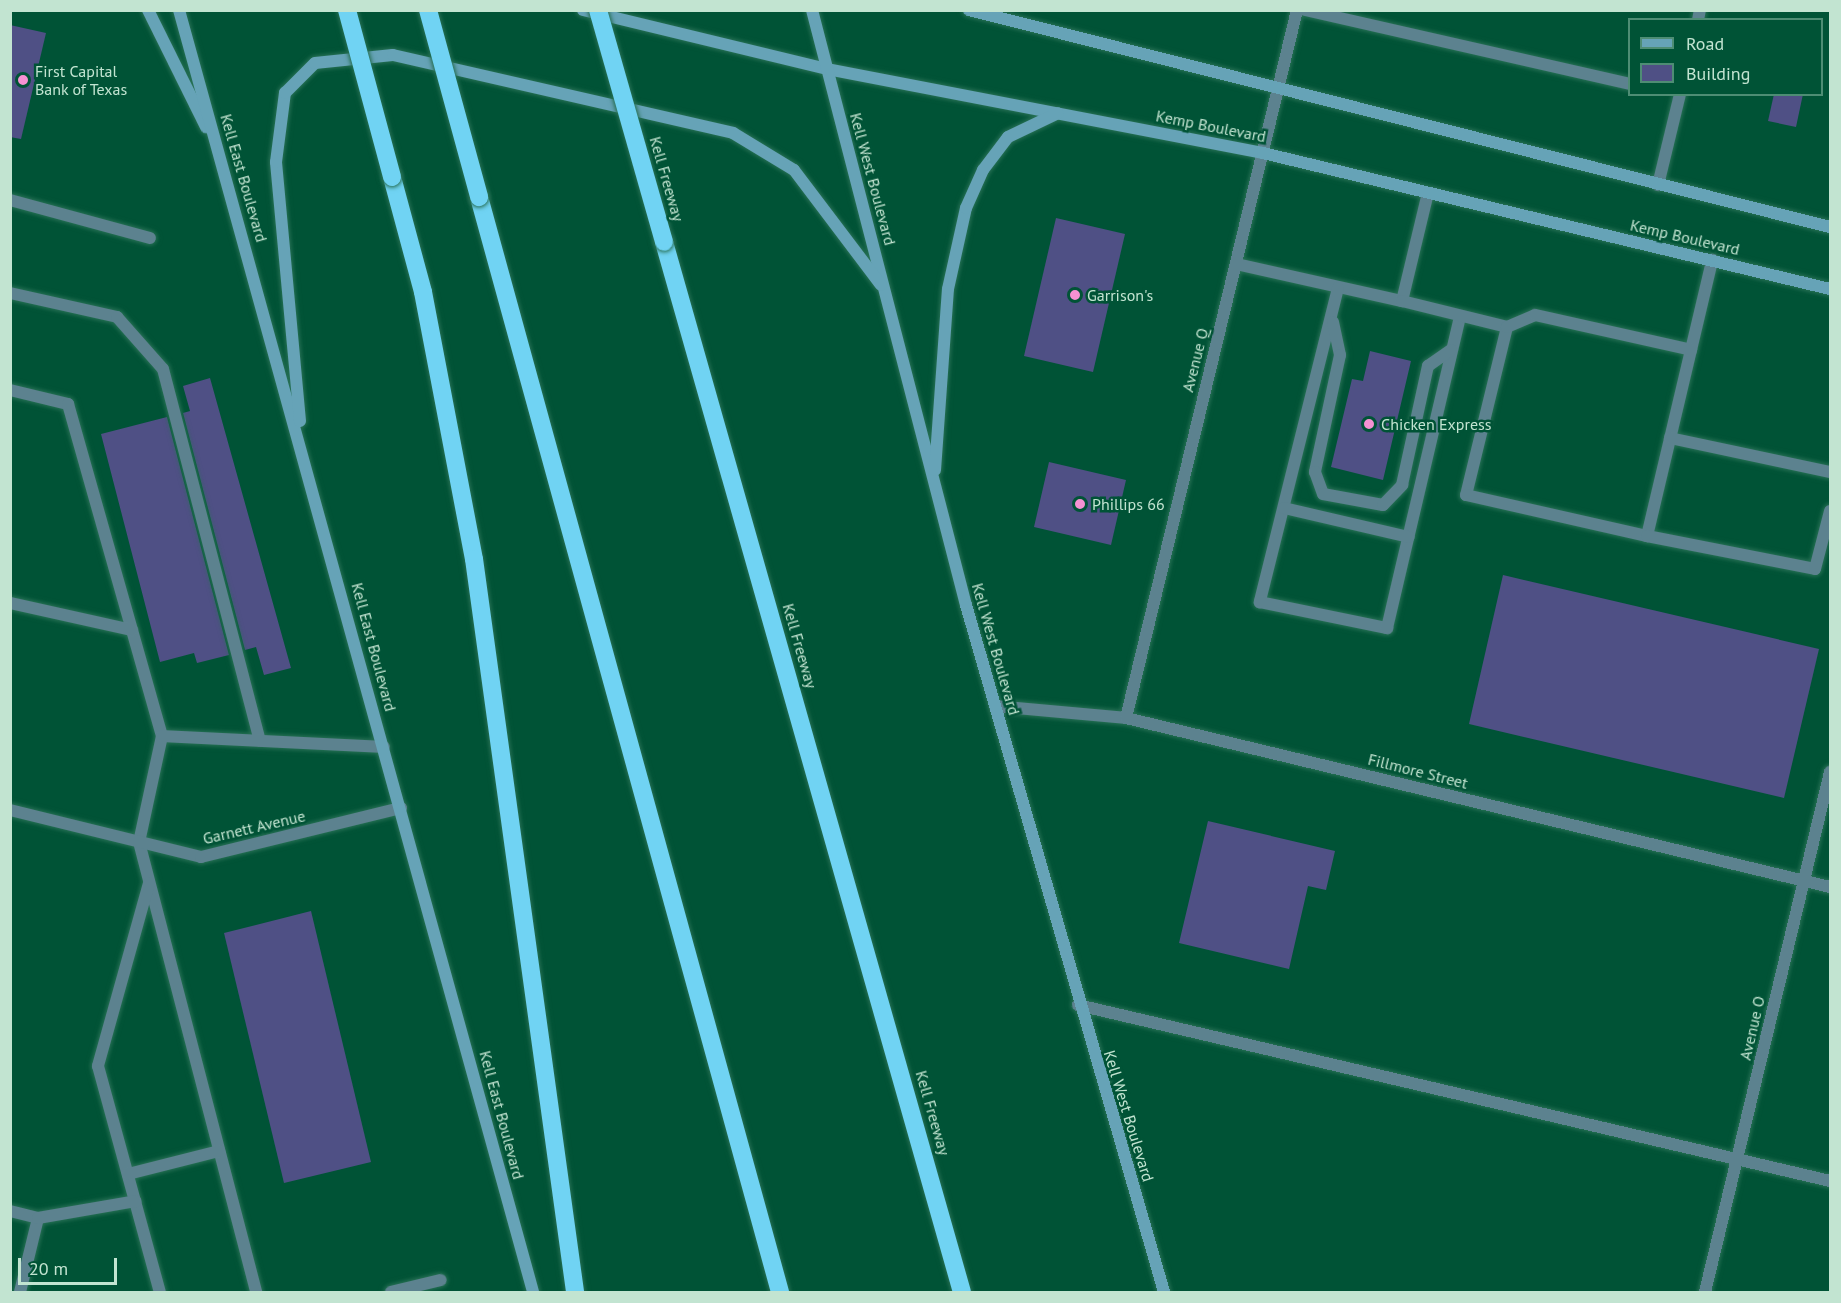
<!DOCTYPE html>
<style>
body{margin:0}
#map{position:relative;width:1841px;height:1303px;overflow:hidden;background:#005336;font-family:"PT Sans",sans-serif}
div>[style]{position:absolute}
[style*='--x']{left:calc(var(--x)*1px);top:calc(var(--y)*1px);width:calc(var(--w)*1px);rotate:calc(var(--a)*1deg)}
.building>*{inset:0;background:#4f5085}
.roads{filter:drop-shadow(0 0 2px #277055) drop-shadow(0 0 2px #277055)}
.service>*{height:12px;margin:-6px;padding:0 6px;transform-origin:6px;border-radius:6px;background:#5c828f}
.minor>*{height:12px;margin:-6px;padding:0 6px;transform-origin:6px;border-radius:6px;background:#5c828f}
.secondary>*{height:12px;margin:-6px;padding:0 6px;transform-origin:6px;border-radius:6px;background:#66a3b7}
.motorway>*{height:18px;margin:-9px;padding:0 9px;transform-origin:9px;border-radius:9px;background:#70d3f3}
.bridges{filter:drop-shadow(0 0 2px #277055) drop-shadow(0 0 2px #277055)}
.motorway-bridge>*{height:18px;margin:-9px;padding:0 9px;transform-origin:9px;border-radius:9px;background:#70d3f3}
.dots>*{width:16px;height:16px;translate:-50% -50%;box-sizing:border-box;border:3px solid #005336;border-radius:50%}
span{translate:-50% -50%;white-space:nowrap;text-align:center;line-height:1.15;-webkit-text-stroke:5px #005336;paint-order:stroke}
.poi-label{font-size:16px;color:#c2e4d1}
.left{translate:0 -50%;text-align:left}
.street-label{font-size:16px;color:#c2e4d1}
.frame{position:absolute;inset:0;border:12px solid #c2e4d1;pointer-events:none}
.legend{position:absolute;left:1628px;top:18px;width:195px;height:78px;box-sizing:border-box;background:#005336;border:2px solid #4e8d74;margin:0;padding:8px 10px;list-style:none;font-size:18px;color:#c2e4d1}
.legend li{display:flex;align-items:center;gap:12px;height:30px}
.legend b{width:30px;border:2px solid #4e8d74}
.scale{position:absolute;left:18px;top:1258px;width:99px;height:27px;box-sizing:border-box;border:3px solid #c2e4d1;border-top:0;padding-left:8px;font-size:18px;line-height:21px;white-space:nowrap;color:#c2e4d1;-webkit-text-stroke:4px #005336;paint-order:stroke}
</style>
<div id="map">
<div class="building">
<i style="clip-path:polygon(10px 25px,46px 33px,21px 139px,10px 137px)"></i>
<i style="clip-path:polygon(1774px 94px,1803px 94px,1796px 127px,1768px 121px)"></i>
<i style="clip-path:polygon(1056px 218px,1125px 234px,1093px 372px,1024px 356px)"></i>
<i style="clip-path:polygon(1370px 351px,1411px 361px,1383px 480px,1331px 467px,1352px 379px,1363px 381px)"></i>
<i style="clip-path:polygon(210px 378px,291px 668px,264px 675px,256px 647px,245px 650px,183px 413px,190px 411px,183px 386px)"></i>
<i style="clip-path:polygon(167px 417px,229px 655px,197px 663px,194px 653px,160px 662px,101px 434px)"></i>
<i style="clip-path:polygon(1049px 462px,1126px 480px,1111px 545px,1034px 527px)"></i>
<i style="clip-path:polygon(1503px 575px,1819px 649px,1784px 798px,1469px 724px)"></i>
<i style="clip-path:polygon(1208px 821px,1335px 851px,1326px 890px,1308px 886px,1289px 969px,1179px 943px)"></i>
<i style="clip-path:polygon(311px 911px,371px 1162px,284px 1183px,224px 933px)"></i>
</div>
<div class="roads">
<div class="service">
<i style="--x:1305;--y:10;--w:333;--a:12.8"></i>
<i style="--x:1698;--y:20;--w:10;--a:-79"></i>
<i style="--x:1658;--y:185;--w:94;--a:-76.4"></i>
<i style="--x:10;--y:200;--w:145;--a:15.2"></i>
<i style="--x:1236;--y:264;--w:170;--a:12.6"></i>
<i style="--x:1402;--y:301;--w:111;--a:-76.5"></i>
<i style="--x:1338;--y:288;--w:324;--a:104"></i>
<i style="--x:1260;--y:602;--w:130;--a:11.6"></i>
<i style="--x:1387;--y:628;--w:320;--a:-76.8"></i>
<i style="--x:10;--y:293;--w:110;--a:12.6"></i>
<i style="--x:117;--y:317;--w:69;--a:48.5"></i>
<i style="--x:163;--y:369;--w:384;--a:75.4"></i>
<i style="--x:1402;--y:301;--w:108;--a:13.9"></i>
<i style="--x:1507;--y:327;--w:173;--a:103.7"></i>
<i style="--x:1466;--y:495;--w:186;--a:12.8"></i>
<i style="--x:1647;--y:536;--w:284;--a:-76.7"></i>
<i style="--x:1333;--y:322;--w:34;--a:78"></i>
<i style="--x:1340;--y:355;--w:120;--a:102.1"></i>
<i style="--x:1315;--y:472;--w:23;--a:70"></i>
<i style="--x:1323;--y:494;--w:61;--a:10.4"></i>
<i style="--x:1383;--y:505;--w:28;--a:-46"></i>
<i style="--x:1402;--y:485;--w:122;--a:-77.7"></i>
<i style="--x:1428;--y:366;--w:28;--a:-35"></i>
<i style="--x:1507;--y:327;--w:30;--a:-23"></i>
<i style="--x:1535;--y:315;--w:160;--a:12.6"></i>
<i style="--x:10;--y:390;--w:60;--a:13.6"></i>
<i style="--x:68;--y:404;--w:345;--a:74.2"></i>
<i style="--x:162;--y:736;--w:108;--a:102.2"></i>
<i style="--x:139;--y:842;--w:465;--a:75.4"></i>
<i style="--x:1670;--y:438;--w:164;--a:12"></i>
<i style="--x:1284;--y:508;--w:128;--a:13.1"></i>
<i style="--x:1647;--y:536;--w:171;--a:11.1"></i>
<i style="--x:1815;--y:569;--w:60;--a:-75.5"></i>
<i style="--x:10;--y:603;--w:125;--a:12.5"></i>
<i style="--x:162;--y:736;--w:222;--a:2.8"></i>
<i style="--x:10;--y:810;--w:197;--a:13.8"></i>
<i style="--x:201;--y:857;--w:206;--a:-13.8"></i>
<i style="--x:149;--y:883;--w:190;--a:105.6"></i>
<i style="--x:98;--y:1066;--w:234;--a:74.7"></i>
<i style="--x:1078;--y:1005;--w:772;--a:13.17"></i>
<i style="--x:128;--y:1174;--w:94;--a:-14.2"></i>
<i style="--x:10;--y:1211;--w:29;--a:14"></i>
<i style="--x:20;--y:1292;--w:76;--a:-76.3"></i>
<i style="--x:38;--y:1218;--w:99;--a:-9.8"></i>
<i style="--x:391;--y:1292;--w:51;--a:-13.5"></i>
</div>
<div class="minor">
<i style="--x:995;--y:706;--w:132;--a:5.2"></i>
<i style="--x:1126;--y:718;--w:724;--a:13.5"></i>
<i style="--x:1126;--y:718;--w:728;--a:-76.42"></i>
<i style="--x:1705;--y:1292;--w:535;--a:-76.48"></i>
</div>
<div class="secondary">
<i style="--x:148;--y:10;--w:131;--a:63.6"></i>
<i style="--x:179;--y:10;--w:1330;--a:74.56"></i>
<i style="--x:583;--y:10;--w:251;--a:13.6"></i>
<i style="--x:827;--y:69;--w:444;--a:10.9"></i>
<i style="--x:1263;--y:153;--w:583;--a:13.49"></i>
<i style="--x:812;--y:10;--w:615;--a:75.49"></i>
<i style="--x:966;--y:605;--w:715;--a:73.92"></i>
<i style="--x:969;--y:10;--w:888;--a:14.15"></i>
<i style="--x:300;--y:421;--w:260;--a:-95.3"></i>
<i style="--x:276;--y:162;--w:70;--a:-82.6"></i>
<i style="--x:285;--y:93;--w:42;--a:-45"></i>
<i style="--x:315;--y:63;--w:78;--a:-5.9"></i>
<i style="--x:393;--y:55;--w:349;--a:12.9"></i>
<i style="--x:733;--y:133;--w:71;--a:31.2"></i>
<i style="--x:794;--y:170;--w:144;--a:52.9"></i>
<i style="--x:935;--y:470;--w:181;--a:-85.9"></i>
<i style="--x:948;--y:289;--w:83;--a:-77.5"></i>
<i style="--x:966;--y:208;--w:42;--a:-65.9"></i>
<i style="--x:983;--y:170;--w:41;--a:-52.9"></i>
<i style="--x:1008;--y:137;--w:55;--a:-25.6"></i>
</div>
<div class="motorway">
<i style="--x:392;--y:177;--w:119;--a:74.9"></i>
<i style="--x:423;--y:292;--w:272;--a:79.2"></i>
<i style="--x:474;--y:559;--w:740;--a:82.15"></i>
<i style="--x:479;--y:197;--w:1136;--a:74.63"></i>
<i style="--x:664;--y:242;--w:1091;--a:74.16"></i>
</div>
</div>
<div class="bridges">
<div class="motorway-bridge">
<i style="--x:347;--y:10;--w:173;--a:74.9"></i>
<i style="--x:428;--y:10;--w:194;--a:74.7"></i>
<i style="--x:598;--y:10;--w:241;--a:74.1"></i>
</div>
</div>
<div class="dots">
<i style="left:23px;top:80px;background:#f591d2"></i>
<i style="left:1075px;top:295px;background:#f591d2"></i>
<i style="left:1369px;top:424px;background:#f591d2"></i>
<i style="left:1080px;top:504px;background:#f591d2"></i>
</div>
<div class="poi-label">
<span class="left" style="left:35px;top:80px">First Capital<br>Bank of Texas</span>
<span class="left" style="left:1087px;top:295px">Garrison's</span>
<span class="left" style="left:1381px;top:424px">Chicken Express</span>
<span class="left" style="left:1092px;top:504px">Phillips 66</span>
</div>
<div class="street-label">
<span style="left:1211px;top:126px;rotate:11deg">Kemp Boulevard</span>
<span style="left:244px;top:178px;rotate:74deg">Kell East Boulevard</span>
<span style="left:667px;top:179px;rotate:74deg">Kell Freeway</span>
<span style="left:873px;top:179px;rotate:75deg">Kell West Boulevard</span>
<span style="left:1685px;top:237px;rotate:13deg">Kemp Boulevard</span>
<span style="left:1195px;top:360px;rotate:-76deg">Avenue Q</span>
<span style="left:800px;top:646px;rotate:74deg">Kell Freeway</span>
<span style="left:374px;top:647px;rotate:75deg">Kell East Boulevard</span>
<span style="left:996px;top:649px;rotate:74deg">Kell West Boulevard</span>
<span style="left:1418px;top:771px;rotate:14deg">Fillmore Street</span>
<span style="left:254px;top:827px;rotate:-13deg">Garnett Avenue</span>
<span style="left:1752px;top:1028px;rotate:-77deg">Avenue O</span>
<span style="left:933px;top:1113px;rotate:74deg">Kell Freeway</span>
<span style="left:502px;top:1115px;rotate:75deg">Kell East Boulevard</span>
<span style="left:1129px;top:1116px;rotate:73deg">Kell West Boulevard</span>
</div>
<div class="frame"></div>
<ul class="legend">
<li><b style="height:8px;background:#66a3b7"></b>Road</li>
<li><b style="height:16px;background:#4f5085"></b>Building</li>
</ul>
<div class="scale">20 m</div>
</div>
